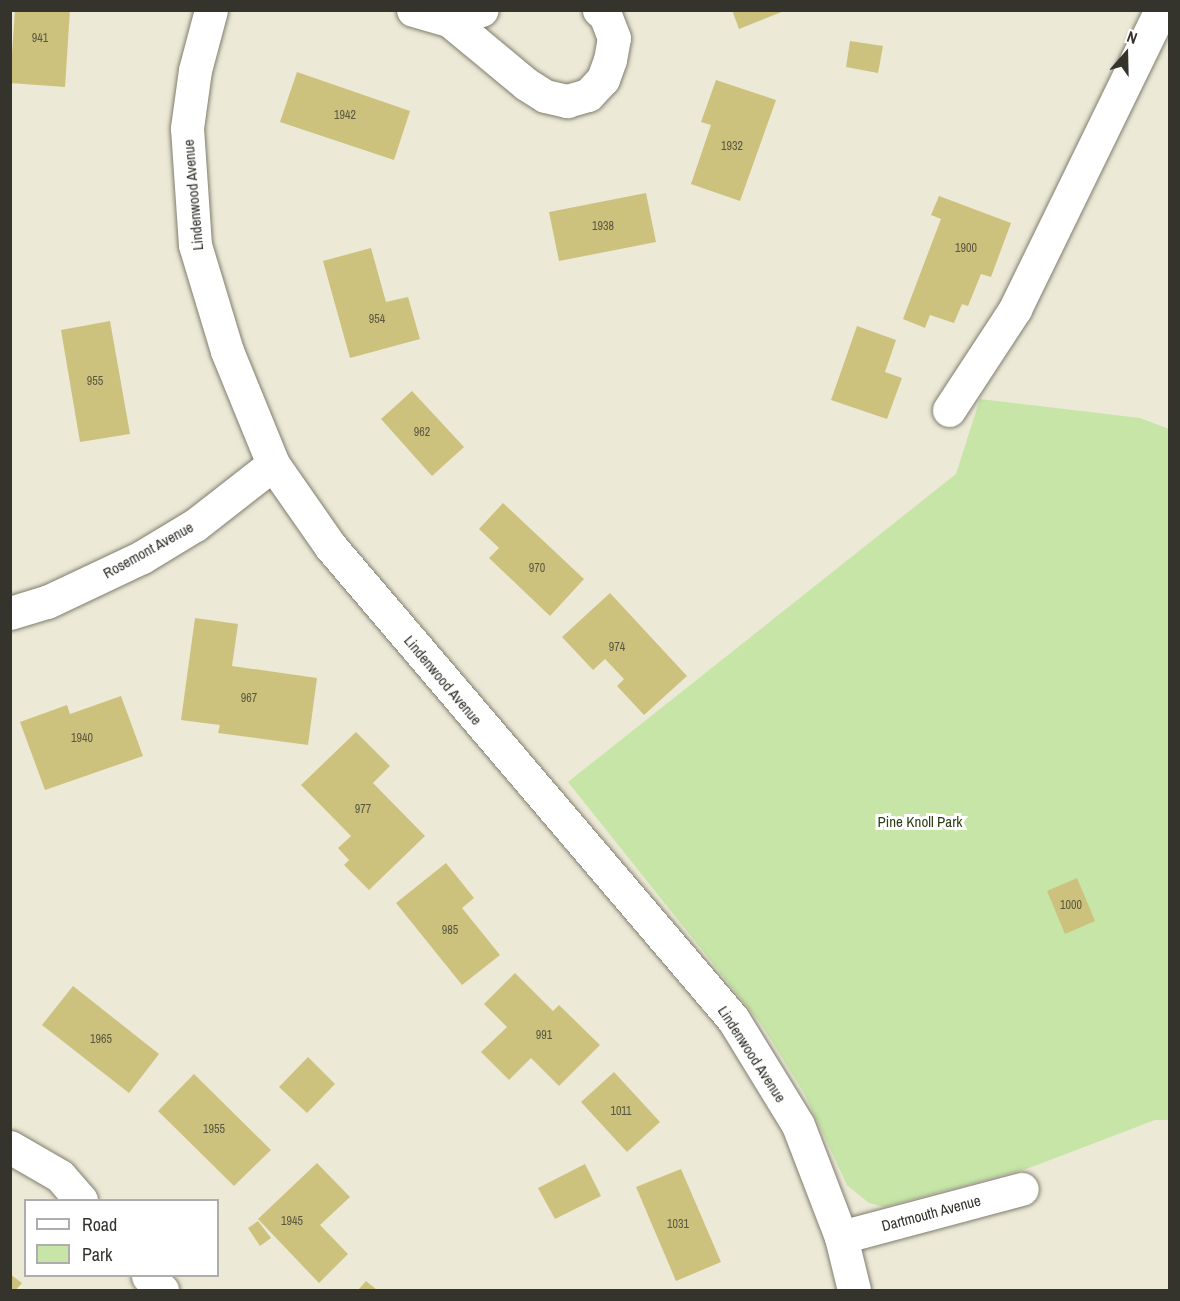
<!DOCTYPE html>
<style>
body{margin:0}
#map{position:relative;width:1180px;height:1301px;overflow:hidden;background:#ece9d7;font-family:"Archivo Narrow",sans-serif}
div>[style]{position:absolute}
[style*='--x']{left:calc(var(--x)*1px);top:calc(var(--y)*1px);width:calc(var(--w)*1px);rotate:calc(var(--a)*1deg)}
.green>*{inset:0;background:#c6e5a7}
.building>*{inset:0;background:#cdc27d}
.roads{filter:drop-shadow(0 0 2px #807d6d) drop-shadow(0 0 2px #807d6d)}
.minor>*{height:33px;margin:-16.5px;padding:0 16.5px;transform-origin:16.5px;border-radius:16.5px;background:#fff}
span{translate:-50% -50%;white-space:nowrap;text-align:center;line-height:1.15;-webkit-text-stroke:6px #fff;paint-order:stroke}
.number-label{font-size:12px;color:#5a5740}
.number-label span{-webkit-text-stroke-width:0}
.street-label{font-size:15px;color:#34332c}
.park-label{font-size:15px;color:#2c4014}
.frame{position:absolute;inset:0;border:12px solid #34332c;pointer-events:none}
.legend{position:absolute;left:24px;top:1199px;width:195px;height:78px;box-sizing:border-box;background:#fff;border:2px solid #aeadab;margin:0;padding:8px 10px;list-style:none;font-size:18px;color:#34332c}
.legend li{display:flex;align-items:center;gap:12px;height:30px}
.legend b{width:30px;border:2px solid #aeadab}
.north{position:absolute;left:1096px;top:24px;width:60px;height:60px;-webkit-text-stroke:4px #fff;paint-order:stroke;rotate:20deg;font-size:16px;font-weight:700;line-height:24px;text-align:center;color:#34332c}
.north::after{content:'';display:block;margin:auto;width:21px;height:27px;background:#34332c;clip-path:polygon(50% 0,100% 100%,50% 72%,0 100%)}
</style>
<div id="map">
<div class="green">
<i style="clip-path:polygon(980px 399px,1140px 418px,1169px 429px,1169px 1120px,1155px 1120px,1029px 1168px,884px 1207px,869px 1203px,847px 1185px,804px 1093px,761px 1024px,568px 782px,956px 474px)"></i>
</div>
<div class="building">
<i style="clip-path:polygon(15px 10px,70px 10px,65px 87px,10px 83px)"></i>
<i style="clip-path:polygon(732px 10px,784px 10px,784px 11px,739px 29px)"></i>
<i style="clip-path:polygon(850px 41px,883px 46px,878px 73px,846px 67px)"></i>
<i style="clip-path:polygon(297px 72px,410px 111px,394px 160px,280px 122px)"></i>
<i style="clip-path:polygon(716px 80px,776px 100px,740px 201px,691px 184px,711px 125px,701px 122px)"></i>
<i style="clip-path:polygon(646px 193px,656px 242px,559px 261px,549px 212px)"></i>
<i style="clip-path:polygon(939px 196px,1011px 223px,991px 277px,981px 274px,968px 306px,962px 304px,954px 323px,930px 315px,925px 328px,903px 319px,941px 219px,931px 215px)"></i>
<i style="clip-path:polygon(371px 248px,386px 302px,408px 297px,420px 339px,350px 358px,323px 261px)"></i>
<i style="clip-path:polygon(110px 321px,130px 434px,80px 442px,61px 330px)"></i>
<i style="clip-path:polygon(857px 326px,896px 340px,885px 372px,902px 378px,887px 419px,831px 400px)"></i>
<i style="clip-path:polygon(412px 391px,464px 447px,432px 476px,381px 419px)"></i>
<i style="clip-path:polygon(503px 503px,584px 579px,550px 616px,489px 558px,499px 548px,479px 529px)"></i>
<i style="clip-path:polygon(610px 593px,687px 676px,644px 715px,617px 686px,624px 679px,605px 659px,593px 670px,562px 637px)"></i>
<i style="clip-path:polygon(195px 618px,238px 624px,232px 666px,317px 678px,308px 745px,218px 733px,220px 725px,181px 720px)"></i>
<i style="clip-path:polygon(121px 696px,143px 756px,45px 790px,20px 722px,67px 705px,70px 714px)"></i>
<i style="clip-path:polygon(356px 732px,390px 766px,373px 783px,425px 836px,369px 890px,344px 865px,349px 860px,338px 848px,351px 836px,301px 785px)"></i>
<i style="clip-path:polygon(446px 863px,474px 898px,462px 908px,500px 955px,462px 985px,396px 903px)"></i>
<i style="clip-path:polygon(1077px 878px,1095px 921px,1065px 934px,1047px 891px)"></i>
<i style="clip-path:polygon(515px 973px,553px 1011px,559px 1005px,600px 1045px,559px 1086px,531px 1058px,509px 1080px,481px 1052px,507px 1027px,484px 1004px)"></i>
<i style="clip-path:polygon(73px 986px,159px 1054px,129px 1093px,42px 1025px)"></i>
<i style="clip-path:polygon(308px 1057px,335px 1084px,307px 1113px,279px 1087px)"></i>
<i style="clip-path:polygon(614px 1072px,660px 1122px,627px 1152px,581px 1102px)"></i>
<i style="clip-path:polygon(194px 1074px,271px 1150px,234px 1186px,158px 1111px)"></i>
<i style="clip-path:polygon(317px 1163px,350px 1197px,320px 1225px,348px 1254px,319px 1283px,258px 1219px)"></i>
<i style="clip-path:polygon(585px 1164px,601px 1196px,555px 1219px,538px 1188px)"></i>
<i style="clip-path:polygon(681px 1169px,721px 1262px,676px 1281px,636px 1187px)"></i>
<i style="clip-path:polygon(258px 1221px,271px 1238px,260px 1246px,248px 1228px)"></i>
<i style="clip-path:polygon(10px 1274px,22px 1283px,16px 1290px,10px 1290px)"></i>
<i style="clip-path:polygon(366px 1281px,377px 1290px,358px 1290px)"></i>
</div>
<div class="roads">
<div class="minor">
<i style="--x:211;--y:10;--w:62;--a:104.9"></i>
<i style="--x:195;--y:70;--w:59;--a:97.9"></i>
<i style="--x:187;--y:128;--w:117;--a:86.1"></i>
<i style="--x:195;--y:245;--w:111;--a:73.2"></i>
<i style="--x:227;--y:351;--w:122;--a:67.8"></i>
<i style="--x:273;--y:464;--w:101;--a:55.1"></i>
<i style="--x:331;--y:547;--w:620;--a:49.58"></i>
<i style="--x:733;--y:1019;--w:124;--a:58.5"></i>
<i style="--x:798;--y:1125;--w:120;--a:69"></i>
<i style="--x:841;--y:1237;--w:55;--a:76.2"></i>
<i style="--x:413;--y:10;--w:37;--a:16"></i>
<i style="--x:449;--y:20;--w:100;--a:39.7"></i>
<i style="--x:526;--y:84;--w:22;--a:32"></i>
<i style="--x:545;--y:96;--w:23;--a:13"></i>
<i style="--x:567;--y:101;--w:22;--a:-16"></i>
<i style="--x:588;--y:95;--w:22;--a:-47"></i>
<i style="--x:603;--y:79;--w:20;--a:-70"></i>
<i style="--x:610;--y:60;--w:22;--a:-80"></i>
<i style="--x:614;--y:38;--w:25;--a:-111"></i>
<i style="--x:605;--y:15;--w:8;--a:-140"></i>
<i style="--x:449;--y:20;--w:34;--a:-17"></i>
<i style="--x:949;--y:410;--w:121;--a:-56.8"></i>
<i style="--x:1015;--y:309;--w:333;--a:-64"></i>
<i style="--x:10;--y:613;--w:39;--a:-17"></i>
<i style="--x:47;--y:602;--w:105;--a:-25.3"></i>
<i style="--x:142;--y:557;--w:62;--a:-31.1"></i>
<i style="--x:195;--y:525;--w:99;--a:-38"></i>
<i style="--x:10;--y:1147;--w:58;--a:30.1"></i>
<i style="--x:60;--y:1176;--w:32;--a:49"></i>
<i style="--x:841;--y:1237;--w:187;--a:-14.9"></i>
<i style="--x:148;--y:1276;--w:20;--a:45"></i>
</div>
</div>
<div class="number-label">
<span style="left:40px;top:39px">941</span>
<span style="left:345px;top:116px">1942</span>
<span style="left:732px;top:147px">1932</span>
<span style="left:603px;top:227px">1938</span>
<span style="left:966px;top:249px">1900</span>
<span style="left:377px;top:320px">954</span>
<span style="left:95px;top:382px">955</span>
<span style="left:422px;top:433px">962</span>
<span style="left:537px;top:569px">970</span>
<span style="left:617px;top:648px">974</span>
<span style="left:249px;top:699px">967</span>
<span style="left:82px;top:739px">1940</span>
<span style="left:363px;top:810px">977</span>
<span style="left:1071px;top:906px">1000</span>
<span style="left:450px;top:931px">985</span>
<span style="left:544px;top:1036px">991</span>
<span style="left:101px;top:1040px">1965</span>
<span style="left:621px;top:1112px">1011</span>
<span style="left:214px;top:1130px">1955</span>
<span style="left:292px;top:1222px">1945</span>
<span style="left:678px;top:1225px">1031</span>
</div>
<div class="street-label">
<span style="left:193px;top:195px;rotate:-95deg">Lindenwood Avenue</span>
<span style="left:148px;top:550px;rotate:-29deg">Rosemont Avenue</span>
<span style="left:443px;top:680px;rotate:50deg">Lindenwood Avenue</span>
<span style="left:752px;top:1054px;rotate:57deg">Lindenwood Avenue</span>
<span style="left:931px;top:1213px;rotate:-15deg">Dartmouth Avenue</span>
</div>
<div class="park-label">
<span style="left:920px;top:822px">Pine Knoll Park</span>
</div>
<div class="frame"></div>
<ul class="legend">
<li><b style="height:8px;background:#fff"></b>Road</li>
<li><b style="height:16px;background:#c6e5a7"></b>Park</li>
</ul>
<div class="north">N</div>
</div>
